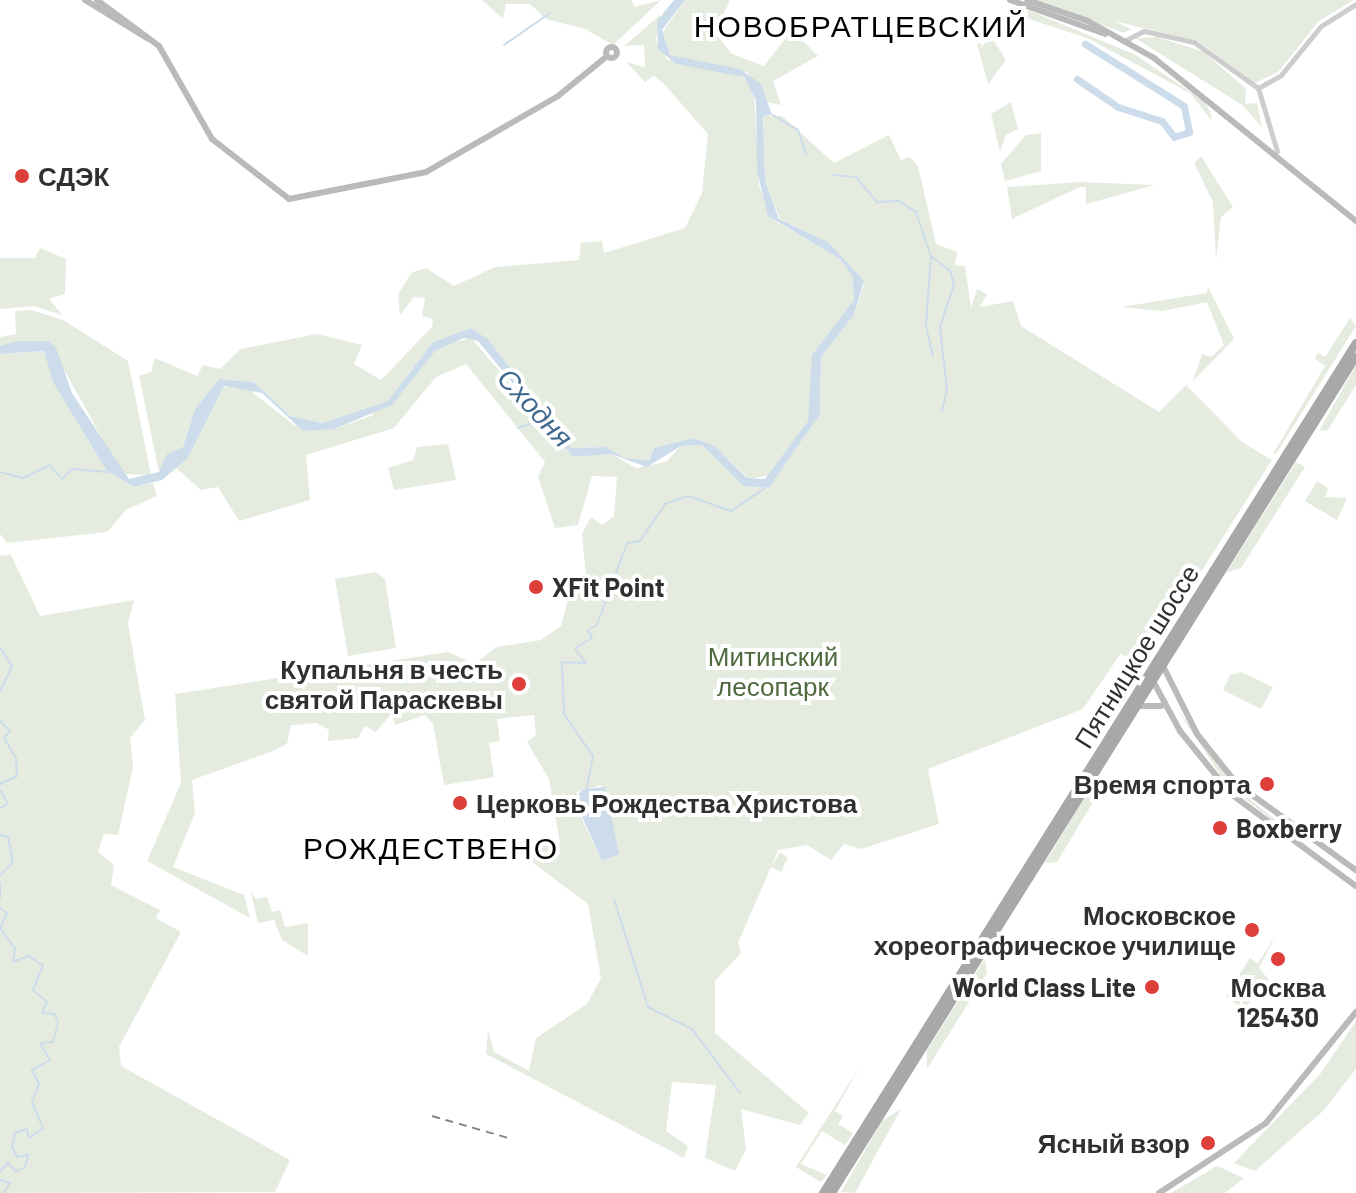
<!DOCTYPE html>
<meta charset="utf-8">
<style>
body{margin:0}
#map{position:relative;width:1356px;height:1193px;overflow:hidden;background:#fff;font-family:Barlow,sans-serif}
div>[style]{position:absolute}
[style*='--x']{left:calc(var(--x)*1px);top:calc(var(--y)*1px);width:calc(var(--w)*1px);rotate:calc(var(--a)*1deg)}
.green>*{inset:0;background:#e5ecdf}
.water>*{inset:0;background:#ccdceb}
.stream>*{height:2px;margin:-1px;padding:0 1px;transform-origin:1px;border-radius:1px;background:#ccdceb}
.river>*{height:7px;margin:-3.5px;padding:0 3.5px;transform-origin:3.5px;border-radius:3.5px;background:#ccdceb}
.tertiary>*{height:5px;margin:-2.5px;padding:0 2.5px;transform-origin:2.5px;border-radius:2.5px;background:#cdcdcd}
.secondary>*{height:6px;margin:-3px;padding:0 3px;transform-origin:3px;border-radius:3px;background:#bababa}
.secondary>.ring{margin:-3px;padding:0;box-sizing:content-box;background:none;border:6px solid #bababa;border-radius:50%}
.primary>*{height:8px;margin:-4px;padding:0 4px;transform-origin:4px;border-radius:4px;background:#a8a8a8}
.rail>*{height:2px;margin-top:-1px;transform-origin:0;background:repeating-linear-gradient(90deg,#858585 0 8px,transparent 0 14px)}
.dots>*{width:22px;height:22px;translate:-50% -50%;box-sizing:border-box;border:4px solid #fff;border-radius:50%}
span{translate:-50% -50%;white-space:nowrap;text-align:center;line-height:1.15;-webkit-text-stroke:8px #fff;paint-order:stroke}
.poi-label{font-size:26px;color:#303030;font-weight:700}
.left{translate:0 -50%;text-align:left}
.right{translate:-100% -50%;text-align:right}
.park-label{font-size:26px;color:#4f6a3f}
.street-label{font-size:26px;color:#303030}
.water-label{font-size:28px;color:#41698f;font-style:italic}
.quarter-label{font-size:30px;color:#000;letter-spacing:2px}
</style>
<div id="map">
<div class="green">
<i style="clip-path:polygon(482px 0,631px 0,635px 7px,661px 0,613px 45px,585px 29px,546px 19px,530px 4px,506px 4px,503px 19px)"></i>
<i style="clip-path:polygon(685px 0,730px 0,715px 33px,732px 54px,764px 66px,792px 30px,818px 56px,773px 81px,781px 105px,766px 102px,747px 72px,670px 55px,662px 33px)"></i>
<i style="clip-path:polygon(1035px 0,1354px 0,1319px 21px,1278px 72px,1255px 83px,1198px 41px,1114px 21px,1131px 29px,1124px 33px)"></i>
<i style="clip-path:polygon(1028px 10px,1136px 55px,1205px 102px,1212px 116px,1211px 120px,1190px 93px,1087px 38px,1026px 18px)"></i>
<i style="clip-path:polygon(660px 15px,656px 40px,667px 59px,741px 75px,754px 89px,759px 185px,772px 219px,840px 259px,852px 276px,854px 300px,816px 353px,808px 421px,770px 475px,749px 479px,715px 446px,694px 438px,654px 448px,650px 460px,624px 458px,606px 447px,571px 448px,488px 339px,471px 328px,433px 342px,388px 401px,322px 423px,290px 416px,254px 382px,219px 379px,195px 409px,183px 447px,159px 472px,139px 376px,151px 372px,155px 358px,197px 376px,203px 365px,220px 369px,241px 349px,317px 334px,362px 345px,354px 364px,381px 380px,432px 327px,433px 319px,422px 316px,425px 298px,414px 297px,400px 315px,398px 295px,411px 273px,426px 268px,454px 286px,495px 267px,579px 260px,581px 243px,602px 241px,604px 253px,685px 228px,702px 193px,708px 134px,664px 84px,654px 76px,645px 82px,626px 62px,645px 67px,644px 45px,624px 46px)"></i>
<i style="clip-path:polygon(1157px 37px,1204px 52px,1246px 89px,1245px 104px,1257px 103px,1262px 127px,1242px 105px,1135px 38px)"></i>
<i style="clip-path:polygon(994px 41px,1006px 60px,988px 84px,977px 44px)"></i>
<i style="clip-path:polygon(1011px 102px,1018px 129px,1006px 135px,1000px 152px,991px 114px)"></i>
<i style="clip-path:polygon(evenodd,763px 116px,782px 116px,834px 163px,889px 135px,901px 160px,910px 157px,918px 166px,936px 244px,957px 252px,955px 265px,965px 266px,971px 308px,977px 289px,987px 294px,980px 307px,1013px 301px,1021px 326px,1159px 412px,1186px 385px,1242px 442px,1272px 460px,1140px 668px,1121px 653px,1083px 709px,928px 769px,939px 824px,861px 849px,844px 844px,831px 860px,807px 845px,778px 850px,772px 866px,780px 852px,788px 858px,781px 872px,771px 867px,738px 943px,741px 953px,715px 981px,715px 1033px,809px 1113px,800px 1125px,741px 1109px,746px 1149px,735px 1171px,705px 1158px,716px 1085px,672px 1082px,666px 1131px,688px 1146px,684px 1158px,486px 1054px,488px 1030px,494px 1052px,529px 1071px,536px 1038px,587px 1004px,601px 978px,588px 904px,513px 848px,530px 847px,499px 842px,560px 843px,549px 779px,527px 742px,536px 735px,534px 715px,497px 719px,500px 741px,489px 743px,494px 777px,444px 785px,433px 724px,425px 715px,395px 725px,391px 714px,376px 732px,365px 726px,358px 738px,328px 741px,329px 730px,317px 723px,291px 725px,287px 744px,273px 751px,192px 780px,195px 813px,173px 867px,244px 895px,250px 918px,147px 861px,181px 783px,175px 694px,448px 652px,475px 664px,496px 647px,541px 640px,561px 626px,573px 581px,586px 576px,582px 534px,591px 517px,602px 525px,614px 516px,617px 477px,592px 476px,578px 525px,555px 528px,538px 477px,545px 462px,466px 364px,436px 377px,394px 428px,306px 455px,310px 500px,239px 521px,218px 487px,201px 490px,176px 468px,221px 388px,242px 384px,294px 425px,334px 429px,371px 416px,440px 346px,471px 338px,573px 457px,611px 454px,636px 468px,666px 462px,681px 446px,702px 445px,743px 486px,769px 488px,820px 414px,821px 357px,854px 315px,864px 285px,829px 243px,780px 219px,765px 180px,763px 116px,601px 785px,618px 853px,602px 861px,576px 807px,577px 792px,601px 785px)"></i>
<i style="clip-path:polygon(1041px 133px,1041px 171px,1005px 181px,1001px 164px,1026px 135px)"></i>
<i style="clip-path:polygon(1201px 156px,1233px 207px,1221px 217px,1216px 260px,1213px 202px,1194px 163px)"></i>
<i style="clip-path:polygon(1080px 182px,1155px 185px,1086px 204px,1086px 187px,1080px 187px,1012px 219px,1007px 187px)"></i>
<i style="clip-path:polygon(40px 248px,66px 259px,65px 294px,49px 299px,62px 315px,34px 306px,0 309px,0 258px,35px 258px)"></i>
<i style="clip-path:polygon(1208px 287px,1234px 339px,1193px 381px,1202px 354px,1211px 357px,1224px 345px,1207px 302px,1162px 311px,1121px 307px,1207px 293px)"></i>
<i style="clip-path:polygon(31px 310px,63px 320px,128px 361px,151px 475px,122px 474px,48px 341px,0 346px,0 337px,16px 334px,15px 311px)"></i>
<i style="clip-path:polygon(1350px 318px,1356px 326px,1276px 454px,1273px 454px,1325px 366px,1315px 359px,1318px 353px,1325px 357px)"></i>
<i style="clip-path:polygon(43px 351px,107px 471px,134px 487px,153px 483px,157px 496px,126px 510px,107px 532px,7px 543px,0 534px,0 354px)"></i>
<i style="clip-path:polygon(1356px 365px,1356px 385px,1328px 430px,1319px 431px)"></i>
<i style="clip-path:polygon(448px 444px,456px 480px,394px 490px,388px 468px,413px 460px,417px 447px)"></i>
<i style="clip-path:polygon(1296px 462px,1305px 467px,1241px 568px,1226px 573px)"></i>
<i style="clip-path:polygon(1317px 481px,1328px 488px,1325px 497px,1347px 498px,1337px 520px,1305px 501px)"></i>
<i style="clip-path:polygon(11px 555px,40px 616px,134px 600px,128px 623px,145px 720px,130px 738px,133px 767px,118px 835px,104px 834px,98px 852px,114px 865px,111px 885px,160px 910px,156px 918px,181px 932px,119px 1047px,121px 1066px,290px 1160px,275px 1192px,0 1193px,0 556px)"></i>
<i style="clip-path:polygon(376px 572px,385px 579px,396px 648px,348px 656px,335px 579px)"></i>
<i style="clip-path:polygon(1241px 672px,1273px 687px,1261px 709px,1223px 690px,1230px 675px)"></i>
<i style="clip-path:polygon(1174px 705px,1240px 791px,1328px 863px,1227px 785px)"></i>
<i style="clip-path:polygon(1098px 794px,1057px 862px,1045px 863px,1086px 795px)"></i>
<i style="clip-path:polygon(250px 888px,255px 899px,267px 897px,272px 912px,280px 910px,285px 927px,308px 923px,308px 956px,282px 940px,274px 920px,258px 923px)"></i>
<i style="clip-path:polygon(1276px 935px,1259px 968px,1269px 980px,1243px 1010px,1226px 996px,1250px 958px,1258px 963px)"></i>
<i style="clip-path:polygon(985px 959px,987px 973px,927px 1069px,927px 1050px)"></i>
<i style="clip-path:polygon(1356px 1021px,1356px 1069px,1323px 1111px,1255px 1171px,1234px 1163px,1321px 1073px)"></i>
<i style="clip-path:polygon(861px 1065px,835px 1111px,843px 1116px,838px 1124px,853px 1133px,845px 1145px,822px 1131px,801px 1164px,827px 1175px,821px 1182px,796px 1167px)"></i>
<i style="clip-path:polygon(901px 1109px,855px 1193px,841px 1192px,882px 1121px)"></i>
<i style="clip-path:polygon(1217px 1166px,1244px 1178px,1225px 1193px,1171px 1193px)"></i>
</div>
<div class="water">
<i style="clip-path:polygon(674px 0,685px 0,662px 30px,670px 55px,740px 69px,761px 84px,772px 115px,763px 116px,765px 180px,779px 219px,828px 242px,864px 281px,854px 315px,821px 357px,820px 414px,769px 488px,743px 486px,702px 445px,681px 446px,647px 467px,611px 454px,573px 457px,478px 341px,464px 338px,435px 351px,392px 405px,334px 429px,303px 431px,262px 393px,224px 386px,187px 459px,162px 480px,134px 487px,107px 471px,53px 382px,44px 351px,0 354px,0 346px,18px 341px,48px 341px,56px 348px,72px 393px,129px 479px,159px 472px,167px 454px,183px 447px,195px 409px,219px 379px,254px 382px,290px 416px,322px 423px,388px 401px,433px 342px,471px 328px,488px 339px,571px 448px,606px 447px,624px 458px,650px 460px,654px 448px,694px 438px,715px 446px,747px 478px,765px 479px,808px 421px,812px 355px,854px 300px,852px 276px,840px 259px,768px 216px,757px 171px,756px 100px,744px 77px,676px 64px,658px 49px,657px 21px)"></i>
<i style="clip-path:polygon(605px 787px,619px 854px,602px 861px,574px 799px,583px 789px)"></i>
</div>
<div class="stream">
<i style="--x:504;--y:45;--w:56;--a:-34.8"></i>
<i style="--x:773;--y:115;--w:29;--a:31"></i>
<i style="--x:798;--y:130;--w:25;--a:72"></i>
<i style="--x:833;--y:175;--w:23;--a:5"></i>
<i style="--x:856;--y:177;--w:33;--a:50"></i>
<i style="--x:877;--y:202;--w:22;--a:-3"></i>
<i style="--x:899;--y:201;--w:20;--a:33"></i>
<i style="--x:916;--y:212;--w:46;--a:71.2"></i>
<i style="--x:931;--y:256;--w:70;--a:94.1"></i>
<i style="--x:926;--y:326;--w:31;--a:77"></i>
<i style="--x:931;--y:256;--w:24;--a:38"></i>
<i style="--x:950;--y:271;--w:14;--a:73"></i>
<i style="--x:954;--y:284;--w:45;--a:108"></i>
<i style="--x:940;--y:327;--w:63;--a:83.7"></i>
<i style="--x:947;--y:390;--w:21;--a:104"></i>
<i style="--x:518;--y:428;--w:21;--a:-19"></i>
<i style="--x:0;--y:472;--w:24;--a:15"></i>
<i style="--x:23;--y:478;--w:30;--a:-26"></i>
<i style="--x:50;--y:465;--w:18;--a:49"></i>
<i style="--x:62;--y:479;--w:14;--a:-45"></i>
<i style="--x:72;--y:469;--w:35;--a:5"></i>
<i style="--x:0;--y:647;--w:22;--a:58"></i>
<i style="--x:12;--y:666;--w:29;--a:115"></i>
<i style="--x:585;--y:662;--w:17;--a:-126"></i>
<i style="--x:575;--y:648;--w:20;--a:-30"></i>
<i style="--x:592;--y:638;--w:9;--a:-117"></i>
<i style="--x:588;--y:630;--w:10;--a:-29"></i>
<i style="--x:597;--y:625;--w:87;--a:-69.9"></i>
<i style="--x:627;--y:543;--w:13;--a:-9"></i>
<i style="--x:640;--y:541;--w:45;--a:-56"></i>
<i style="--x:665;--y:504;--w:24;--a:-19"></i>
<i style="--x:688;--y:496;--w:46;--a:19.2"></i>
<i style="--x:731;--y:511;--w:40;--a:-34"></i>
<i style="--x:586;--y:663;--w:24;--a:-178"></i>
<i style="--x:562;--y:662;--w:52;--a:87.8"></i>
<i style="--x:564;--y:714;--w:51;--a:55.4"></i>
<i style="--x:593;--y:756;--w:33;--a:101"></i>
<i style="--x:0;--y:721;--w:14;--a:45"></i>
<i style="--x:10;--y:731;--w:9;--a:131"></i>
<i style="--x:4;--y:738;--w:23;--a:59"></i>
<i style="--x:16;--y:758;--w:18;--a:87"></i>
<i style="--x:17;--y:776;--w:19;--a:155"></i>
<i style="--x:0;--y:790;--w:16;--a:60"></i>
<i style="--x:8;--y:804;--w:9;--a:153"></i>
<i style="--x:0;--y:835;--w:8;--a:14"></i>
<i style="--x:8;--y:837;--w:25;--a:79"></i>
<i style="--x:13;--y:862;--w:19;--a:133"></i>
<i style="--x:0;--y:884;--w:14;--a:90"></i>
<i style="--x:614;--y:899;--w:113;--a:72.5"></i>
<i style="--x:648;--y:1007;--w:49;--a:26.6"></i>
<i style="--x:692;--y:1029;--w:80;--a:53.1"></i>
<i style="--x:0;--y:908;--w:9;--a:36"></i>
<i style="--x:7;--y:913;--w:17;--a:115"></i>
<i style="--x:0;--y:928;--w:26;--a:54"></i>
<i style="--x:15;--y:949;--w:13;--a:99"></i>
<i style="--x:13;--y:962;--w:16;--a:-22"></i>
<i style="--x:28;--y:956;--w:17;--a:31"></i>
<i style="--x:43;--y:965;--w:27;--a:112"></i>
<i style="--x:33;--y:990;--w:18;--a:41"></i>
<i style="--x:47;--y:1002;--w:12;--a:114"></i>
<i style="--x:42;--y:1013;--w:13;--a:4"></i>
<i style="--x:55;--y:1014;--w:10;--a:73"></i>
<i style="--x:58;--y:1024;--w:19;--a:106"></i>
<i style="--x:53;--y:1042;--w:13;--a:176"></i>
<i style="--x:40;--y:1043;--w:20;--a:60"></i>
<i style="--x:50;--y:1060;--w:21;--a:151"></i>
<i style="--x:32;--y:1070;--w:16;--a:63"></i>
<i style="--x:39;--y:1084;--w:19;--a:111"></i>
<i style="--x:32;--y:1102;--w:28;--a:67"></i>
<i style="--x:43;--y:1128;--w:17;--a:144"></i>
<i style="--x:29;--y:1138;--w:9;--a:-103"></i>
<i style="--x:27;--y:1129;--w:13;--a:162"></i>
<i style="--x:15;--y:1133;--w:14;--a:102"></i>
<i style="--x:12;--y:1147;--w:11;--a:63"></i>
<i style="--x:17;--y:1157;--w:11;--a:-10"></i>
<i style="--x:28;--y:1155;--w:12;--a:104"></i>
<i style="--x:25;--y:1167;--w:10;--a:151"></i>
<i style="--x:16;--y:1172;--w:13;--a:-129"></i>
<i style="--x:8;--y:1162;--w:13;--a:129"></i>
<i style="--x:0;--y:1180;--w:10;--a:17"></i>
<i style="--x:10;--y:1183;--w:12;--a:125"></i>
</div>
<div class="river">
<i style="--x:1077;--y:79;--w:50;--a:34.3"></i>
<i style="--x:1118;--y:107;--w:46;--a:17.7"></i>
<i style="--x:1162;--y:121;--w:20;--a:53"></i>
<i style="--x:1174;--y:137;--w:16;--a:-18"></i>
<i style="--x:1189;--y:132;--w:26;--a:-101"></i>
<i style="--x:1184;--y:106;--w:117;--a:-147.9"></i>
</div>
<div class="tertiary">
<i style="--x:1124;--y:41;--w:22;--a:-27"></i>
<i style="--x:1144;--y:31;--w:51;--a:12.4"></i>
<i style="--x:1194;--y:42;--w:79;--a:35.7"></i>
<i style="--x:1258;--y:88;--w:26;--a:-29"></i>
<i style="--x:1281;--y:75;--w:63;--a:-50.8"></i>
<i style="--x:1321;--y:26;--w:41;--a:-32.2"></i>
<i style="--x:1258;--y:88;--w:66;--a:73.2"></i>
</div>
<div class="secondary">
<i style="--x:85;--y:0;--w:73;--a:31.5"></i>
<i style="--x:97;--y:0;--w:77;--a:36.6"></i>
<i style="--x:159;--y:46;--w:107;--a:60.3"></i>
<i style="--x:212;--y:139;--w:98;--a:37.9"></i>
<i style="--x:289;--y:199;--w:140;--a:-11.1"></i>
<i style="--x:426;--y:172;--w:152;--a:-29.9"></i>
<i style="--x:558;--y:96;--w:62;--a:-39.1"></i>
<i style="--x:1010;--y:0;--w:101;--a:19.7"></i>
<i style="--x:1027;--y:0;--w:65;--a:19"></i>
<i style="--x:1088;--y:21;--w:76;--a:29.3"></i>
<i style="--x:1154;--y:58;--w:260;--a:38.9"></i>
<i class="ring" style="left:605.5px;top:46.5px;width:5px;height:5px"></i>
<i style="--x:1163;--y:666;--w:76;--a:63.4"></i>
<i style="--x:1197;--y:734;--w:64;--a:51.3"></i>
<i style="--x:1237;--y:784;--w:147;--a:35.9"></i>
<i style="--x:1153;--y:681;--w:57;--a:61.6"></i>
<i style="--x:1180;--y:731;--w:81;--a:51"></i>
<i style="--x:1231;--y:794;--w:155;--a:36.4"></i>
<i style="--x:1139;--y:706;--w:22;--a:0"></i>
<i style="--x:1159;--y:1193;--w:128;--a:-33.2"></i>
<i style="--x:1266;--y:1123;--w:143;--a:-51"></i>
</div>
<div class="primary">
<i style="--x:823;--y:1193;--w:1003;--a:-57.91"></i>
<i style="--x:832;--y:1193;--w:987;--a:-57.92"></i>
</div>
<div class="rail">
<i style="--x:432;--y:1116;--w:79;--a:16.1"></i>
</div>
<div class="dots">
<i style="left:22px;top:176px;background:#de3f3b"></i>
<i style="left:536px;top:587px;background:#de3f3b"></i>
<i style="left:519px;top:684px;background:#de3f3b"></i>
<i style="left:1267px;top:784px;background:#de3f3b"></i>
<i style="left:460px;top:803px;background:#de3f3b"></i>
<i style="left:1220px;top:828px;background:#de3f3b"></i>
<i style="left:1252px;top:930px;background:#de3f3b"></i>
<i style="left:1278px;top:959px;background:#de3f3b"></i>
<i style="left:1152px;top:987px;background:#de3f3b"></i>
<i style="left:1208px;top:1143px;background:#de3f3b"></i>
</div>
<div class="poi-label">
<span class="left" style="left:38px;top:176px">СДЭК</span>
<span class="left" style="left:552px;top:587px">XFit Point</span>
<span class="right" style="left:503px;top:684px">Купальня в честь<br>святой Параскевы</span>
<span class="right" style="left:1251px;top:784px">Время спорта</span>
<span class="left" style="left:476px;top:803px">Церковь Рождества Христова</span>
<span class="left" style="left:1236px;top:828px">Boxberry</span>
<span class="right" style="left:1236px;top:930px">Московское<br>хореографическое училище</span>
<span class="right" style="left:1136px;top:987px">World Class Lite</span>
<span style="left:1278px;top:1002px">Москва<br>125430</span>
<span class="right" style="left:1190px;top:1143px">Ясный взор</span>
</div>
<div class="park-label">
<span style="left:773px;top:671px">Митинский<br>лесопарк</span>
</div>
<div class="street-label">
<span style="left:1136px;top:656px;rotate:-58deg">Пятницкое шоссе</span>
</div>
<div class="water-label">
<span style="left:536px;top:407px;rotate:47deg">Сходня</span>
</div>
<div class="quarter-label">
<span style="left:861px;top:25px">НОВОБРАТЦЕВСКИЙ</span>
<span style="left:431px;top:847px">РОЖДЕСТВЕНО</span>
</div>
</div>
